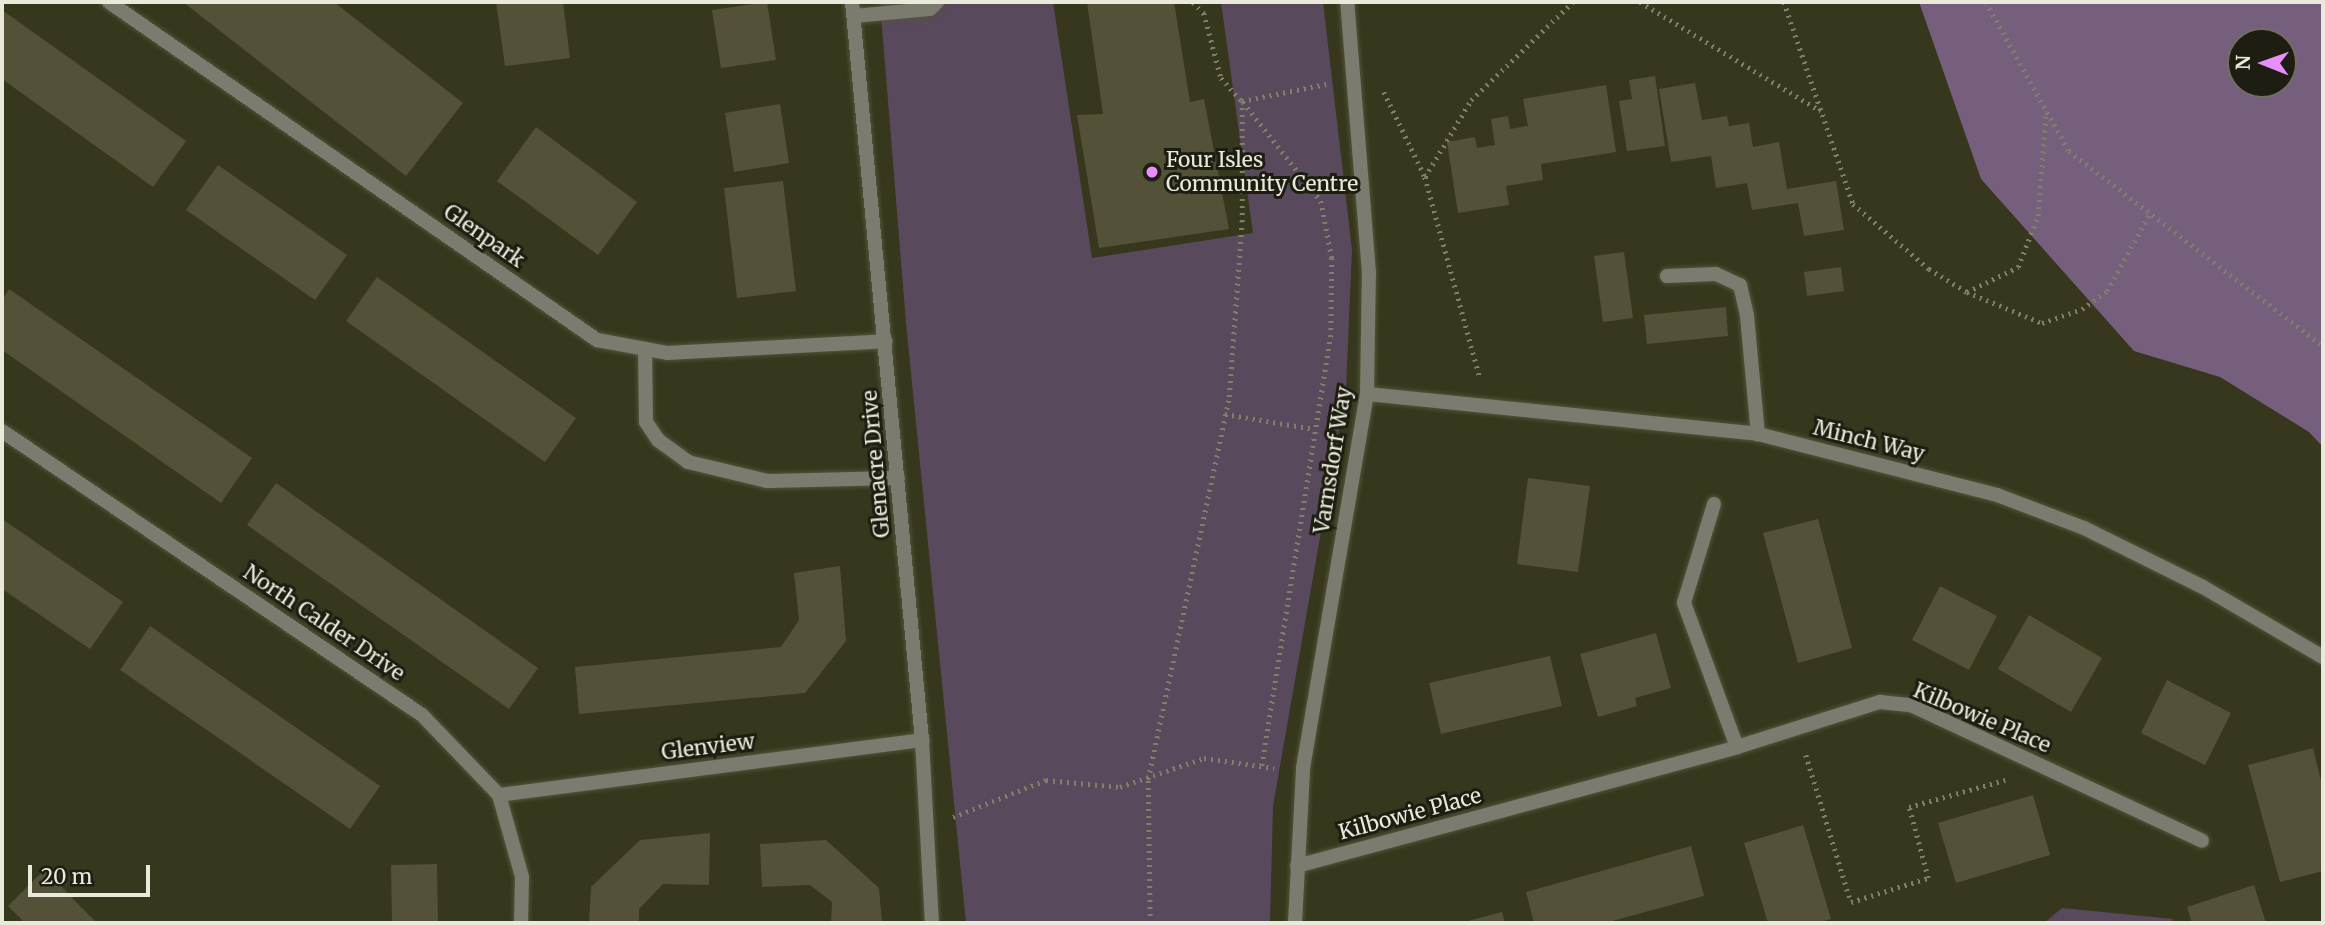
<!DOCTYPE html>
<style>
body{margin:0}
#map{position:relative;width:2325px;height:925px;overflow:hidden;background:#37371d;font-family:Merriweather,serif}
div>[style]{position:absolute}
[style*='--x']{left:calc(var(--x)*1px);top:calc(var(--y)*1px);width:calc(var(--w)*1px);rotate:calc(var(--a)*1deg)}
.green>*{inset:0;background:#59495d}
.forest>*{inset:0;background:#765f7c}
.building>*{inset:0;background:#535238}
.path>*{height:4.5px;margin-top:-2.25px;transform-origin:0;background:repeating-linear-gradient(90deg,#80806a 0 2px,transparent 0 7px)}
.roads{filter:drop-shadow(0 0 2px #54543b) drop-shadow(0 0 2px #54543b)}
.lane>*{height:14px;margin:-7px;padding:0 7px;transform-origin:7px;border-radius:7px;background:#7b7b6f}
.street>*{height:14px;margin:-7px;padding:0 7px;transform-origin:7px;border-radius:7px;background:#7b7b6f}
.dots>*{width:19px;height:19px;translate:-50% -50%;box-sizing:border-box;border:4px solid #1e1d12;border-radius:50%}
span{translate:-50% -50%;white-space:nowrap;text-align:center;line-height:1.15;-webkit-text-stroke:6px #1e1d12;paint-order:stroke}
.poi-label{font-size:21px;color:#eaeadb}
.left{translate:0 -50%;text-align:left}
.street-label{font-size:21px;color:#eaeadb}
.frame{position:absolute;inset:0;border:4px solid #eaeadb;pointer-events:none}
.north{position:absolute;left:2227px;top:28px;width:70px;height:70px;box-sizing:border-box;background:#1e1d12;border:2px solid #706f62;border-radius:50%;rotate:271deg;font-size:19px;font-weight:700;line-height:28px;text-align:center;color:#eaeadb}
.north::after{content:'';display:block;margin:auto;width:24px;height:32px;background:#e88eff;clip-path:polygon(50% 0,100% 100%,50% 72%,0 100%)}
.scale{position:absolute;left:28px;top:865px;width:122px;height:32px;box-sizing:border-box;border:4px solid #eaeadb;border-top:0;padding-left:9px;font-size:21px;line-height:24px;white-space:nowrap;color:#eaeadb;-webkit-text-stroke:5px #1e1d12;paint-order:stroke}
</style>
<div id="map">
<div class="green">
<i style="clip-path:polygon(880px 2px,1053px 2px,1092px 258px,1253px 233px,1221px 2px,1323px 2px,1352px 250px,1346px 389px,1273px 806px,1270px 923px,966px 923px,906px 323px)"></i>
<i style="clip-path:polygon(2062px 908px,2173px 919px,2172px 923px,2044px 923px)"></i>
</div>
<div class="forest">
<i style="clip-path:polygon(evenodd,1919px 2px,2323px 2px,2323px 447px,2309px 432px,2220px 377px,2134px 351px,1981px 179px,1919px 2px,2241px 42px,2283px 42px,2283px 84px,2241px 84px,2241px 42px)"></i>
</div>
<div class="building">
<i style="clip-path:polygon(183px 2px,334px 2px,463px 103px,406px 176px)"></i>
<i style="clip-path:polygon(496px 2px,563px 2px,570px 58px,505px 66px)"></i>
<i style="clip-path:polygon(767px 2px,776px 60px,721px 68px,712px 10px)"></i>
<i style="clip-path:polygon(1087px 2px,1174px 2px,1190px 102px,1204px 99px,1229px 229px,1099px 248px,1077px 115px,1103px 114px)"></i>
<i style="clip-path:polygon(2px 10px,186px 141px,153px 187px,2px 79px)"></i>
<i style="clip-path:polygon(1655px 76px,1665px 146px,1627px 151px,1619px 101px,1632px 99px,1629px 80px)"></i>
<i style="clip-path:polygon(1695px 83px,1702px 120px,1727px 116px,1729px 126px,1749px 123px,1753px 147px,1779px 142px,1787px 189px,1836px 181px,1844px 230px,1804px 236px,1798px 203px,1752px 210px,1747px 183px,1716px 188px,1711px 156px,1671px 162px,1659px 89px)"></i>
<i style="clip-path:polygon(1606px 85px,1616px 152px,1541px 164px,1543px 180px,1506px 186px,1509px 205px,1458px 213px,1447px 142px,1475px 137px,1477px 148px,1495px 145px,1491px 119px,1508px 116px,1510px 129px,1528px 126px,1523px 99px)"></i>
<i style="clip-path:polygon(780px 104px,789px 163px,734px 172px,725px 113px)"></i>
<i style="clip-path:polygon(536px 127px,637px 202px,598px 255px,497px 181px)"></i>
<i style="clip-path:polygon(218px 165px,347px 255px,315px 300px,186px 210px)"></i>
<i style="clip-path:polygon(783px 181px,796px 291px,737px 298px,724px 188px)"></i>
<i style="clip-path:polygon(1624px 252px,1633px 318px,1603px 322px,1594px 256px)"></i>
<i style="clip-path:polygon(1841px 267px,1844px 291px,1807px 296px,1804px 272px)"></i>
<i style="clip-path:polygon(377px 277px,576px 418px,545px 462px,346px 321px)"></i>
<i style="clip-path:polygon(9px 289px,252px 458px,221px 503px,2px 350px,2px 300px)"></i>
<i style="clip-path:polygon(1726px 307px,1728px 336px,1647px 344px,1644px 315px)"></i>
<i style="clip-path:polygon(1528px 478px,1590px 486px,1578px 572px,1517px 564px)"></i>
<i style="clip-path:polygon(276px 483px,538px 668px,509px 709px,247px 525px)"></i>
<i style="clip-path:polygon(2px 519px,123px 602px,90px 649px,2px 589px)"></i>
<i style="clip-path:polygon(1818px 519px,1852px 648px,1798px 663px,1763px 533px)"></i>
<i style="clip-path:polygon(840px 566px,846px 641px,805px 693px,579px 714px,575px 667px,781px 647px,799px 620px,794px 573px)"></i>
<i style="clip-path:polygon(1940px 586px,1997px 616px,1969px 670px,1912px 640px)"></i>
<i style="clip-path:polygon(2029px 615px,2102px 658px,2071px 712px,1998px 669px)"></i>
<i style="clip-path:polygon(150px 626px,380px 786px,350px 829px,120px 670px)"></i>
<i style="clip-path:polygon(1656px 633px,1671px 688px,1635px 698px,1637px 706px,1598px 717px,1580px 654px)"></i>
<i style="clip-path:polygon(1550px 656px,1562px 706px,1441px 734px,1429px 683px)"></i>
<i style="clip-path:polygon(2167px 680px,2231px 713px,2205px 765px,2141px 733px)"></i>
<i style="clip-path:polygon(2313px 748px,2323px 789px,2323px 871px,2280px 882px,2248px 765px)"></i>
<i style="clip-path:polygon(2033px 795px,2050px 855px,1956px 883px,1938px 823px)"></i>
<i style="clip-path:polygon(1803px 825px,1831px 919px,1816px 923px,1768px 923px,1744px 843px)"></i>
<i style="clip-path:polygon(710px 833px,709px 885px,663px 884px,639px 909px,639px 923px,589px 923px,591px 887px,640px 840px)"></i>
<i style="clip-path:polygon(826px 840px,879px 888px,882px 923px,831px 923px,832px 902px,810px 885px,762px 887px,760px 844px)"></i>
<i style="clip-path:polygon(1691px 846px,1704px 896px,1605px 923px,1534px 923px,1526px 892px)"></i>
<i style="clip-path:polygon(437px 864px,438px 923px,392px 923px,391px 865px)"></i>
<i style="clip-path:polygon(45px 869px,75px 901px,97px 923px,25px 923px,8px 906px)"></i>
<i style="clip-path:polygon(2254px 885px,2266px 923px,2192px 923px,2187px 907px)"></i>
<i style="clip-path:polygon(1502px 912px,1505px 923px,1464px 923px,1464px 922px)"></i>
</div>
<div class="path">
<i style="--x:1193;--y:2;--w:16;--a:45"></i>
<i style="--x:1204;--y:13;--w:67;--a:75.3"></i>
<i style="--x:1221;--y:78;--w:31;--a:48"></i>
<i style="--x:1242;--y:101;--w:86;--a:-11.4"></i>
<i style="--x:1640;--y:2;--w:211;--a:31.1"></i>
<i style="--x:1784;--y:2;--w:213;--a:71.1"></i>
<i style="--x:1853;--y:204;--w:100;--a:40.5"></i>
<i style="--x:1929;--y:269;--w:44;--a:31.2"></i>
<i style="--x:1967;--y:292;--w:81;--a:22.5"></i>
<i style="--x:2042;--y:323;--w:42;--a:-19.3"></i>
<i style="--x:2082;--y:309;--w:31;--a:-36"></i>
<i style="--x:2107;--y:291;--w:89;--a:-61.1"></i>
<i style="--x:1986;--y:2;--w:171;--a:60.9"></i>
<i style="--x:2069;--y:151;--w:320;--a:37.5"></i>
<i style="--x:1384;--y:92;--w:94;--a:64.2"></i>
<i style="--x:1425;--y:177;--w:208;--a:74.7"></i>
<i style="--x:1243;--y:102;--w:126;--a:51.8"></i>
<i style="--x:1321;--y:201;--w:58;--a:79.1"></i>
<i style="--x:1332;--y:258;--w:77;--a:90.7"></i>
<i style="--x:1331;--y:335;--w:438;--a:99.1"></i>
<i style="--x:1425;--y:177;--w:90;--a:-59.1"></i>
<i style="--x:1471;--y:100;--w:141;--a:-43.9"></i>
<i style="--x:1967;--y:292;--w:57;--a:-26.1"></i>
<i style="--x:2018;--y:267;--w:55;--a:-68.6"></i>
<i style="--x:2038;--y:216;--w:105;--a:-85.6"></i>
<i style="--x:1225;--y:414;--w:90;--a:9.6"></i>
<i style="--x:1806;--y:755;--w:154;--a:73"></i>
<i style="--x:1851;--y:902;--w:81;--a:-17.3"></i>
<i style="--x:1928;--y:878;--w:73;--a:-105"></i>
<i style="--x:1909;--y:807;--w:100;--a:-15.7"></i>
<i style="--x:953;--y:817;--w:100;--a:-21.7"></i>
<i style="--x:1046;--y:780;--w:74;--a:5.4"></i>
<i style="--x:1120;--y:787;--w:89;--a:-19"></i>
<i style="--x:1204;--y:758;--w:71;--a:8.1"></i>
<i style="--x:1150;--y:923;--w:144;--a:-90.8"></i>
<i style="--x:1148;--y:779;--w:390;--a:-78"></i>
<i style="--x:1229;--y:397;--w:175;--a:-85.8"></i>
<i style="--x:1242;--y:222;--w:121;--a:-90"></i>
</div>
<div class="roads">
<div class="lane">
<i style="--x:854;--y:16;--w:76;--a:-5.3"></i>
<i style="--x:930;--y:9;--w:10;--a:-45"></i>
<i style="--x:1667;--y:276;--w:49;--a:-2.3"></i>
<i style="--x:1716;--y:274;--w:26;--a:25"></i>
<i style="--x:1740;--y:285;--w:32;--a:77"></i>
<i style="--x:1747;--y:316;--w:119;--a:84.7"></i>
<i style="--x:645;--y:349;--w:73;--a:89.2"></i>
<i style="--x:646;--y:422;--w:22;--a:56"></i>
<i style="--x:658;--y:440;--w:37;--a:36"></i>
<i style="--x:688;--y:462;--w:81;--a:13.5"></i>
<i style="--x:767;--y:481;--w:131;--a:-1.3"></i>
</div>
<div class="street">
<i style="--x:109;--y:2;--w:594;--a:34.71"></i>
<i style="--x:597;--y:340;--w:71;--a:10.5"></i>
<i style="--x:667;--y:353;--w:219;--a:-3.1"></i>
<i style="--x:852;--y:2;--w:741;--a:84.58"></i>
<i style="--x:922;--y:740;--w:183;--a:86.9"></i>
<i style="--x:1367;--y:394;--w:393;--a:5.8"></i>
<i style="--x:1758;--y:434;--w:247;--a:14.3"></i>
<i style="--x:1997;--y:495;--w:93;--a:20.8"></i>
<i style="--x:2084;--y:528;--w:133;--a:26.4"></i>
<i style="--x:2203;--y:587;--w:139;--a:30.3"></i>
<i style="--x:2;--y:431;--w:507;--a:34.07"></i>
<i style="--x:422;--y:715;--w:111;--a:46.1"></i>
<i style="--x:499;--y:795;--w:85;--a:74.3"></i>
<i style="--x:522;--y:877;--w:46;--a:91.2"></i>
<i style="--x:1714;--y:504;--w:103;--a:106.9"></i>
<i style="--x:1684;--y:603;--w:153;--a:69.8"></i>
<i style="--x:499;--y:795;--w:427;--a:-7.4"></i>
<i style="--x:1297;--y:866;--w:456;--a:-15.1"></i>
<i style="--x:1737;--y:747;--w:150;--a:-17.5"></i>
<i style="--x:1880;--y:702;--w:31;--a:6"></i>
<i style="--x:1911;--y:705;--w:321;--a:25"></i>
<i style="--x:1295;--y:923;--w:155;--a:-87"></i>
<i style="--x:1303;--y:768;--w:379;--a:-80.3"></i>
<i style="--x:1367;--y:394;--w:121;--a:-89.1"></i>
<i style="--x:1369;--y:273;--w:272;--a:-94.6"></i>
</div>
</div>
<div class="dots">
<i style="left:1152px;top:172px;background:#e88eff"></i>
</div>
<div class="poi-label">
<span class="left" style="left:1166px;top:172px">Four Isles<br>Community Centre</span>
</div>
<div class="street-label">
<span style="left:484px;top:236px;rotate:35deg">Glenpark</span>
<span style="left:1869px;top:441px;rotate:14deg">Minch Way</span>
<span style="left:1333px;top:460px;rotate:-81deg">Varnsdorf Way</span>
<span style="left:876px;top:464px;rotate:-95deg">Glenacre Drive</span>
<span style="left:324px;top:623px;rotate:34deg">North Calder Drive</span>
<span style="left:1982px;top:718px;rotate:23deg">Kilbowie Place</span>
<span style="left:708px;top:747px;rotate:-7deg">Glenview</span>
<span style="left:1410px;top:814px;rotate:-15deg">Kilbowie Place</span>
</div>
<div class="frame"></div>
<div class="north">N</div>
<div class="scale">20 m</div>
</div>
